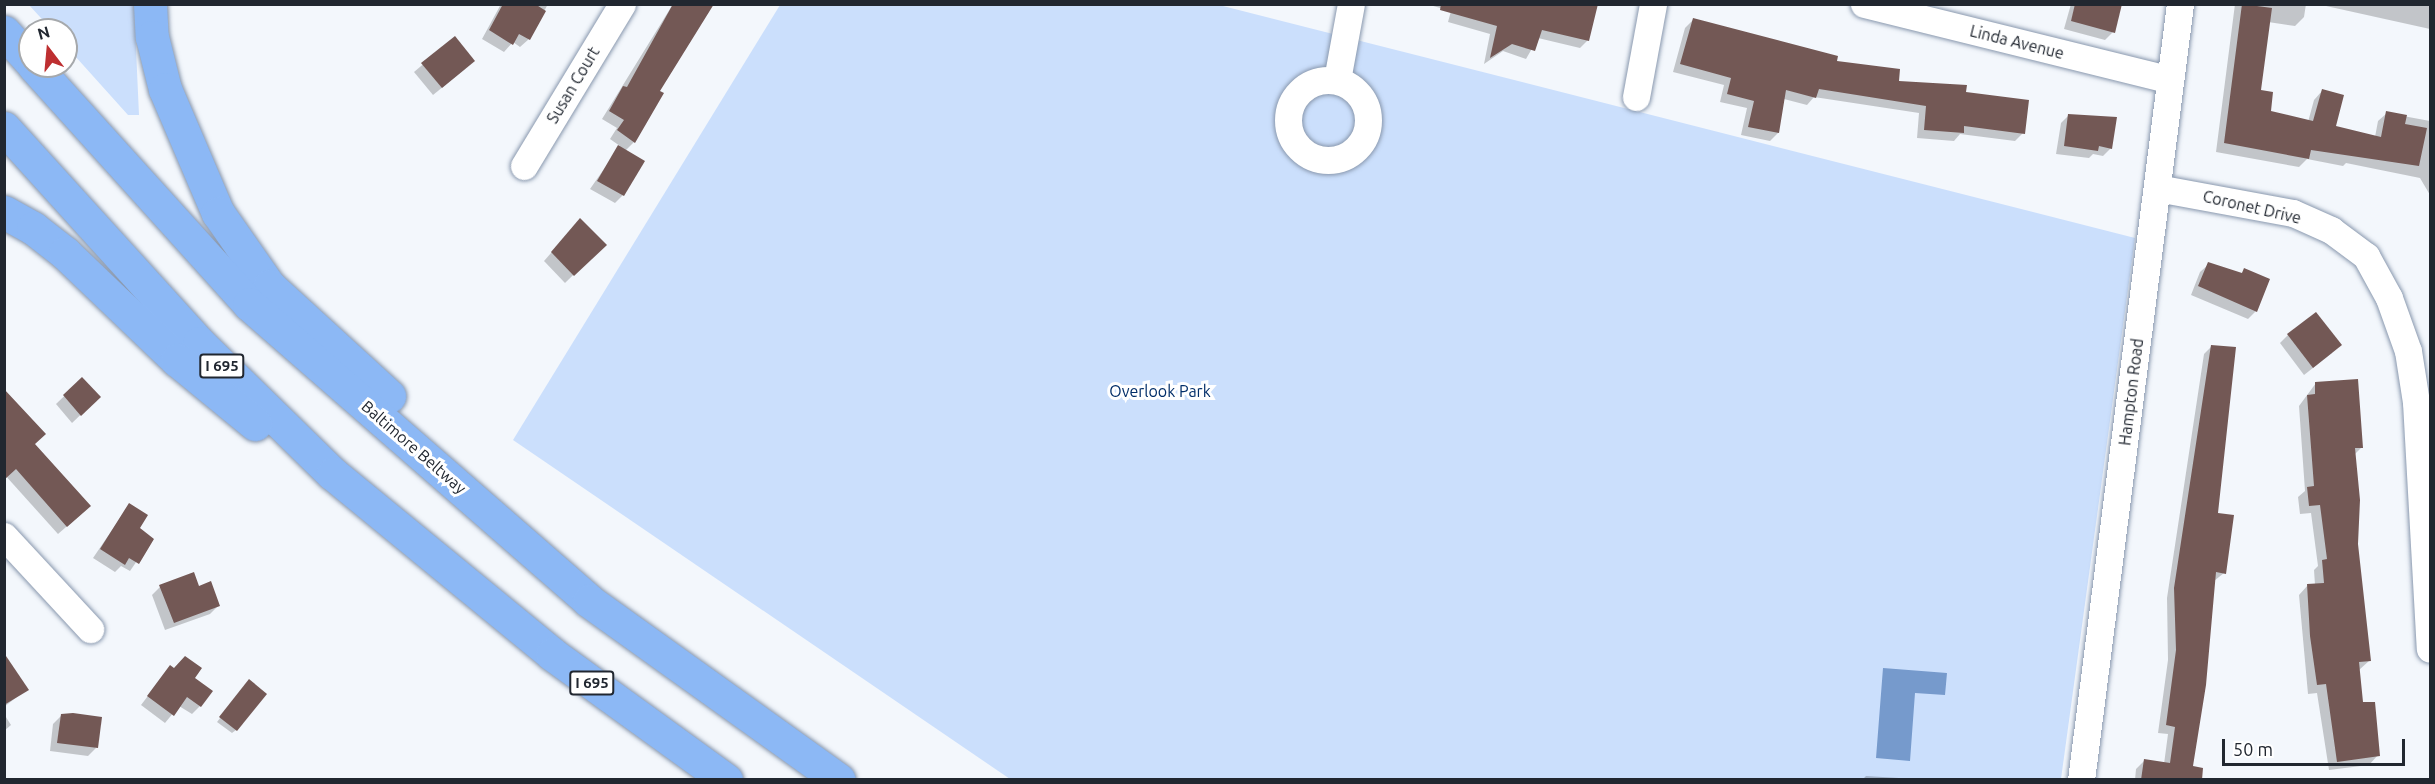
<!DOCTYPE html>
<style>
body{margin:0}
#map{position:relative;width:2435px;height:784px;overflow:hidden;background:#f3f7fc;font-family:Ubuntu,sans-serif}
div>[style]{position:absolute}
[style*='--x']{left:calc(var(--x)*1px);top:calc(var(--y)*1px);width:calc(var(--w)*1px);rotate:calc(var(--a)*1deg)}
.green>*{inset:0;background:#cbdffc}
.water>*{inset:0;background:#769acc}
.shadow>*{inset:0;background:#0003}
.building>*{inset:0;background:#735855}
.roads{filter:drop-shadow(0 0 2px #8998ae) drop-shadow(0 0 2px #8998ae)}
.minor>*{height:27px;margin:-13.5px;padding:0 13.5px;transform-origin:13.5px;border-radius:13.5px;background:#fff}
.minor>.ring{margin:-13.5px;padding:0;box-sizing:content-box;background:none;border:27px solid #fff;border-radius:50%}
.motorway>*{height:33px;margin:-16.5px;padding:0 16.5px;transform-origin:16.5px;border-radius:16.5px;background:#8cb8f5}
span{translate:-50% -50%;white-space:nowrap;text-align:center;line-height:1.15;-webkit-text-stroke:6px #fff;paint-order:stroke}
.shield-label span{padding:2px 4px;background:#fff;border:2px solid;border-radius:4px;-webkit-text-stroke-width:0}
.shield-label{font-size:15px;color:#212730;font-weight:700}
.street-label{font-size:16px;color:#212730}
.park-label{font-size:16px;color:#002d68}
.frame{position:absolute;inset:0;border:6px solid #212730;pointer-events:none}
.north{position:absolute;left:18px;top:18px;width:60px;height:60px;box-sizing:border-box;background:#fff;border:2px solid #a6a9ac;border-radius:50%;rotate:344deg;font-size:16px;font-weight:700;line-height:24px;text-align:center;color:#212730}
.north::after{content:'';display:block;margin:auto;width:21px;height:27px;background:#be2f31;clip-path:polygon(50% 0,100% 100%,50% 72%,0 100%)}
.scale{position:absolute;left:2222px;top:739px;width:183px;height:27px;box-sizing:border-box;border:3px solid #212730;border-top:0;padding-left:8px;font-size:18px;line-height:21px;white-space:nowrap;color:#212730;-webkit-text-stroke:4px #fff;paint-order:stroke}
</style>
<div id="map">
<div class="green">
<i style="clip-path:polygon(29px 5px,134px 5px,139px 115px,128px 115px,66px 46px,66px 30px,52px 30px)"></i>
<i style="clip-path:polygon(780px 5px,1219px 5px,2135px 238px,2061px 779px,1010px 779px,513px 440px)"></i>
</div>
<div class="water">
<i style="clip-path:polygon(1883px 668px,1947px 673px,1945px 695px,1915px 693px,1910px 761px,1876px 758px)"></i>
</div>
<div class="shadow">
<i style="clip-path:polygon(501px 4px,548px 4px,529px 39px,520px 47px,513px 42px,504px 52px,482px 39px)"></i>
<i style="clip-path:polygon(673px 4px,658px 91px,634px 142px,625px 151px,623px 195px,615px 203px,590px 189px,620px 146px,610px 139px,617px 128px,602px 119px)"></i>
<i style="clip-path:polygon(1426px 4px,1596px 4px,1588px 40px,1580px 48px,1538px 38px,1526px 59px,1503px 51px,1484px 64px,1490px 34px,1448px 22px,1451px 11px)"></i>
<i style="clip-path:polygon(2071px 4px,2121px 4px,2113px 32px,2105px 40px,2064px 29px)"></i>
<i style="clip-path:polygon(2235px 4px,2306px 4px,2304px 17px,2295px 26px,2268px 22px,2259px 92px,2269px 112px,2308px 122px,2314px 100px,2322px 91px,2334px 127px,2375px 137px,2378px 121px,2387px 113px,2430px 121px,2430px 195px,2420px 178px,2346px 163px,2343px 166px,2307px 159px,2299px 167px,2216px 152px)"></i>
<i style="clip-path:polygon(2317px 4px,2430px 4px,2430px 29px)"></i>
<i style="clip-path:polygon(1693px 20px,1897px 83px,1965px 94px,2023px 133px,2015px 141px,1960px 134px,1954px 141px,1917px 138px,1919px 113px,1814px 97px,1807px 105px,1784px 99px,1778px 133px,1770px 141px,1741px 135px,1747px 108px,1720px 102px,1724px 85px,1673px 72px,1685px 28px)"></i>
<i style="clip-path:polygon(454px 38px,465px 69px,433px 95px,414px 72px)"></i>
<i style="clip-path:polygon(2069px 115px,2111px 148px,2103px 156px,2093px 154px,2089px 158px,2056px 154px,2061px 123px)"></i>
<i style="clip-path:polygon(573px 228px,604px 245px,565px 283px,544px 261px)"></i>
<i style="clip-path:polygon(2209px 264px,2241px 274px,2244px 270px,2256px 311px,2248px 319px,2191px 295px,2200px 272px)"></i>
<i style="clip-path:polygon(2288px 335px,2332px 353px,2304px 375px,2280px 343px)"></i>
<i style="clip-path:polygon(2212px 346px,2217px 515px,2224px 573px,2214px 581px,2191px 780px,2135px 780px,2136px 769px,2144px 761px,2164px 764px,2168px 734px,2158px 733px,2168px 660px,2167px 598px,2204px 354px)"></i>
<i style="clip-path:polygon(82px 379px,91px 405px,72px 423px,56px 404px)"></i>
<i style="clip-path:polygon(2316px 383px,2362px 447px,2354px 455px,2357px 544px,2369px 661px,2359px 670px,2361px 703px,2378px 755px,2369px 765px,2329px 770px,2317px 693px,2308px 694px,2299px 595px,2308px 585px,2315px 585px,2314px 570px,2318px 566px,2311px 513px,2300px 514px,2298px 497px,2305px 491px,2299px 406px)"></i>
<i style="clip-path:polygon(33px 444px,81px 514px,58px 534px,4px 474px)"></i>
<i style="clip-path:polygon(129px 505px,138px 529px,152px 539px,130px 571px,121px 566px,115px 572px,93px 558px)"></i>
<i style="clip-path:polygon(160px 587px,219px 605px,210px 614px,165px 630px,152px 595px)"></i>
<i style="clip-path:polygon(170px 667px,193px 678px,200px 706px,192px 714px,179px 706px,165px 723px,141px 705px)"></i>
<i style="clip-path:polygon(4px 672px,27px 689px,4px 707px)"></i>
<i style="clip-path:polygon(246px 685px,236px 730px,232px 733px,217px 722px)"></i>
<i style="clip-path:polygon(4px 714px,11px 725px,4px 731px)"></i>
<i style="clip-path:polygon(61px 716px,96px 748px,88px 756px,50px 751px,53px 724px)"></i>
<i style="clip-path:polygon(1866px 776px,1899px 778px,1862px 780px)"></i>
</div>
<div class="building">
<i style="clip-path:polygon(503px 4px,535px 4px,546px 11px,530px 40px,519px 34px,513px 45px,489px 30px)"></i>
<i style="clip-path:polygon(673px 4px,714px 4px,660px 91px,664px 93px,635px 143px,617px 130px,624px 120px,609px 111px,623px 86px,627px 87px)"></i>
<i style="clip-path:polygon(1441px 4px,1598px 4px,1589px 41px,1542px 30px,1535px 51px,1512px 44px,1490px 58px,1497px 26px,1440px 10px)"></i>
<i style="clip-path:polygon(2075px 4px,2122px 4px,2115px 33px,2071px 21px)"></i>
<i style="clip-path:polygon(2242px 4px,2272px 8px,2261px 90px,2273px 92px,2271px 111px,2313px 121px,2322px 89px,2344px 95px,2336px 126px,2381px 137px,2386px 111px,2407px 115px,2405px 124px,2427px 128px,2419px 166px,2311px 150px,2309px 159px,2224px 143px)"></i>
<i style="clip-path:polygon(1693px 18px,1838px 56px,1837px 61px,1900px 69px,1899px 81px,1967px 85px,1966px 92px,2029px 100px,2025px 134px,1964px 126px,1964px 133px,1924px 130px,1926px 106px,1819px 89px,1816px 98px,1786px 90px,1779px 133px,1748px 127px,1754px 101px,1727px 94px,1731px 78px,1680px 64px)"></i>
<i style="clip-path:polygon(455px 36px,475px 61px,442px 88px,421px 63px)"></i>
<i style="clip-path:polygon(2068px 114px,2117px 117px,2112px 149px,2099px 146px,2098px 151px,2064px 146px)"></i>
<i style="clip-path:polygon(618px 145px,645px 161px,624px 196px,597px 181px)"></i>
<i style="clip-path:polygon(580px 218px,607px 245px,574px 276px,551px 252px)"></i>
<i style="clip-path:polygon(2208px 262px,2242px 273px,2244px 268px,2270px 279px,2257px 312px,2198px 286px)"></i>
<i style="clip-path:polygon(2316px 312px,2342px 345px,2313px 368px,2287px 334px)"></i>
<i style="clip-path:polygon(2211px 345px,2236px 347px,2218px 513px,2234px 515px,2226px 574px,2216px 572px,2206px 685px,2193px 766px,2203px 768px,2202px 780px,2141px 780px,2144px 759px,2170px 763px,2175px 727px,2166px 725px,2176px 650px,2174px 588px)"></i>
<i style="clip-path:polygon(82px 377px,101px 397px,81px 416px,63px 395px)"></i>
<i style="clip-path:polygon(2358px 379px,2363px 448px,2355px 448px,2360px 500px,2358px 544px,2371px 661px,2359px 662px,2363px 702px,2375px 702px,2380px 756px,2337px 762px,2326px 684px,2317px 685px,2310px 636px,2307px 584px,2324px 583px,2322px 560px,2327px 559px,2320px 505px,2309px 506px,2307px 487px,2314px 486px,2307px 395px,2315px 394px,2315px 382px)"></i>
<i style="clip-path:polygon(4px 389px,46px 434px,35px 444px,91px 506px,67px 527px,16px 469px,4px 480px)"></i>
<i style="clip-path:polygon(129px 503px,148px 515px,140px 528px,154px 539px,139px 564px,129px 558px,125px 565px,100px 549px)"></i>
<i style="clip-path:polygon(194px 572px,199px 586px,211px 581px,220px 606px,174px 623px,159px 585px)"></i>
<i style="clip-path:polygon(4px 653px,29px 690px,4px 705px)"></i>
<i style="clip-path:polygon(185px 656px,202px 668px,195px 678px,213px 691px,201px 707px,187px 697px,174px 716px,147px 696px,170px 665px,174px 668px)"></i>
<i style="clip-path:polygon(249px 679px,267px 694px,237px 731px,219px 717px)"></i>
<i style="clip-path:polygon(73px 713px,102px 717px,98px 748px,57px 743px,61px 714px)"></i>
</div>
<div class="roads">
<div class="minor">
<i style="--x:1864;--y:4;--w:315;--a:13.9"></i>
<i style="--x:1337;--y:80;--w:77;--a:-79.6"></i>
<i class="ring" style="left:1288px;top:80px;width:53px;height:53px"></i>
<i style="--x:1636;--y:97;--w:95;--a:-79.6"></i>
<i style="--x:524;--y:166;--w:189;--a:-58.8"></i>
<i style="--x:2157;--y:188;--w:138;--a:10.4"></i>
<i style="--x:2293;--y:213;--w:42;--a:24.1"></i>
<i style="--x:2331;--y:230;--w:44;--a:36.6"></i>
<i style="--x:2366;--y:256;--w:48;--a:61.3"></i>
<i style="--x:2389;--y:298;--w:56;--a:70.3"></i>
<i style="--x:2408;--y:351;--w:52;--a:81.1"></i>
<i style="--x:2416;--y:402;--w:247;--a:86.8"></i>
<i style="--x:4;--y:536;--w:127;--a:47.2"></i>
<i style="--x:2081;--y:780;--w:782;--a:-82.73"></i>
</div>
<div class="motorway">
<i style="--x:150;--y:4;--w:33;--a:87"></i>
<i style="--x:152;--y:37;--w:54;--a:76"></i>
<i style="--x:165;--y:89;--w:135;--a:66.9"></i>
<i style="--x:218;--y:213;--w:89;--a:55.1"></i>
<i style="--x:269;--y:286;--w:163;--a:42.5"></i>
<i style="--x:4;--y:32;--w:39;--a:48"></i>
<i style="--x:34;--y:66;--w:321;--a:47.9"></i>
<i style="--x:249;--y:304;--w:451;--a:41.1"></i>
<i style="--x:589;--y:601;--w:307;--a:35.6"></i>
<i style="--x:4;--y:128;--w:290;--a:47.8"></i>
<i style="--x:199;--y:343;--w:187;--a:44.4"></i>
<i style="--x:333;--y:474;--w:283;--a:39.4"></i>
<i style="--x:552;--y:654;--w:215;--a:35.9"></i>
<i style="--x:4;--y:212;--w:33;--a:29"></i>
<i style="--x:33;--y:228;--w:41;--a:38"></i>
<i style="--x:65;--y:253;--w:155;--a:43.7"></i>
<i style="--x:177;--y:360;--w:101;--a:39.4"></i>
</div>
</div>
<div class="shield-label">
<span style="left:222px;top:366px">I 695</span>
<span style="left:592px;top:683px">I 695</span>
</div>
<div class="street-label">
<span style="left:2017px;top:42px;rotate:14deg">Linda Avenue</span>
<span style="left:573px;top:85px;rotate:-59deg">Susan Court</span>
<span style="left:2252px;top:207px;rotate:13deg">Coronet Drive</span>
<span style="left:2131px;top:392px;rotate:-83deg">Hampton Road</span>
<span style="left:414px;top:447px;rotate:41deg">Baltimore Beltway</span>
</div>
<div class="park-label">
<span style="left:1160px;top:391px">Overlook Park</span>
</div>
<div class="frame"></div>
<div class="north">N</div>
<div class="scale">50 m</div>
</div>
